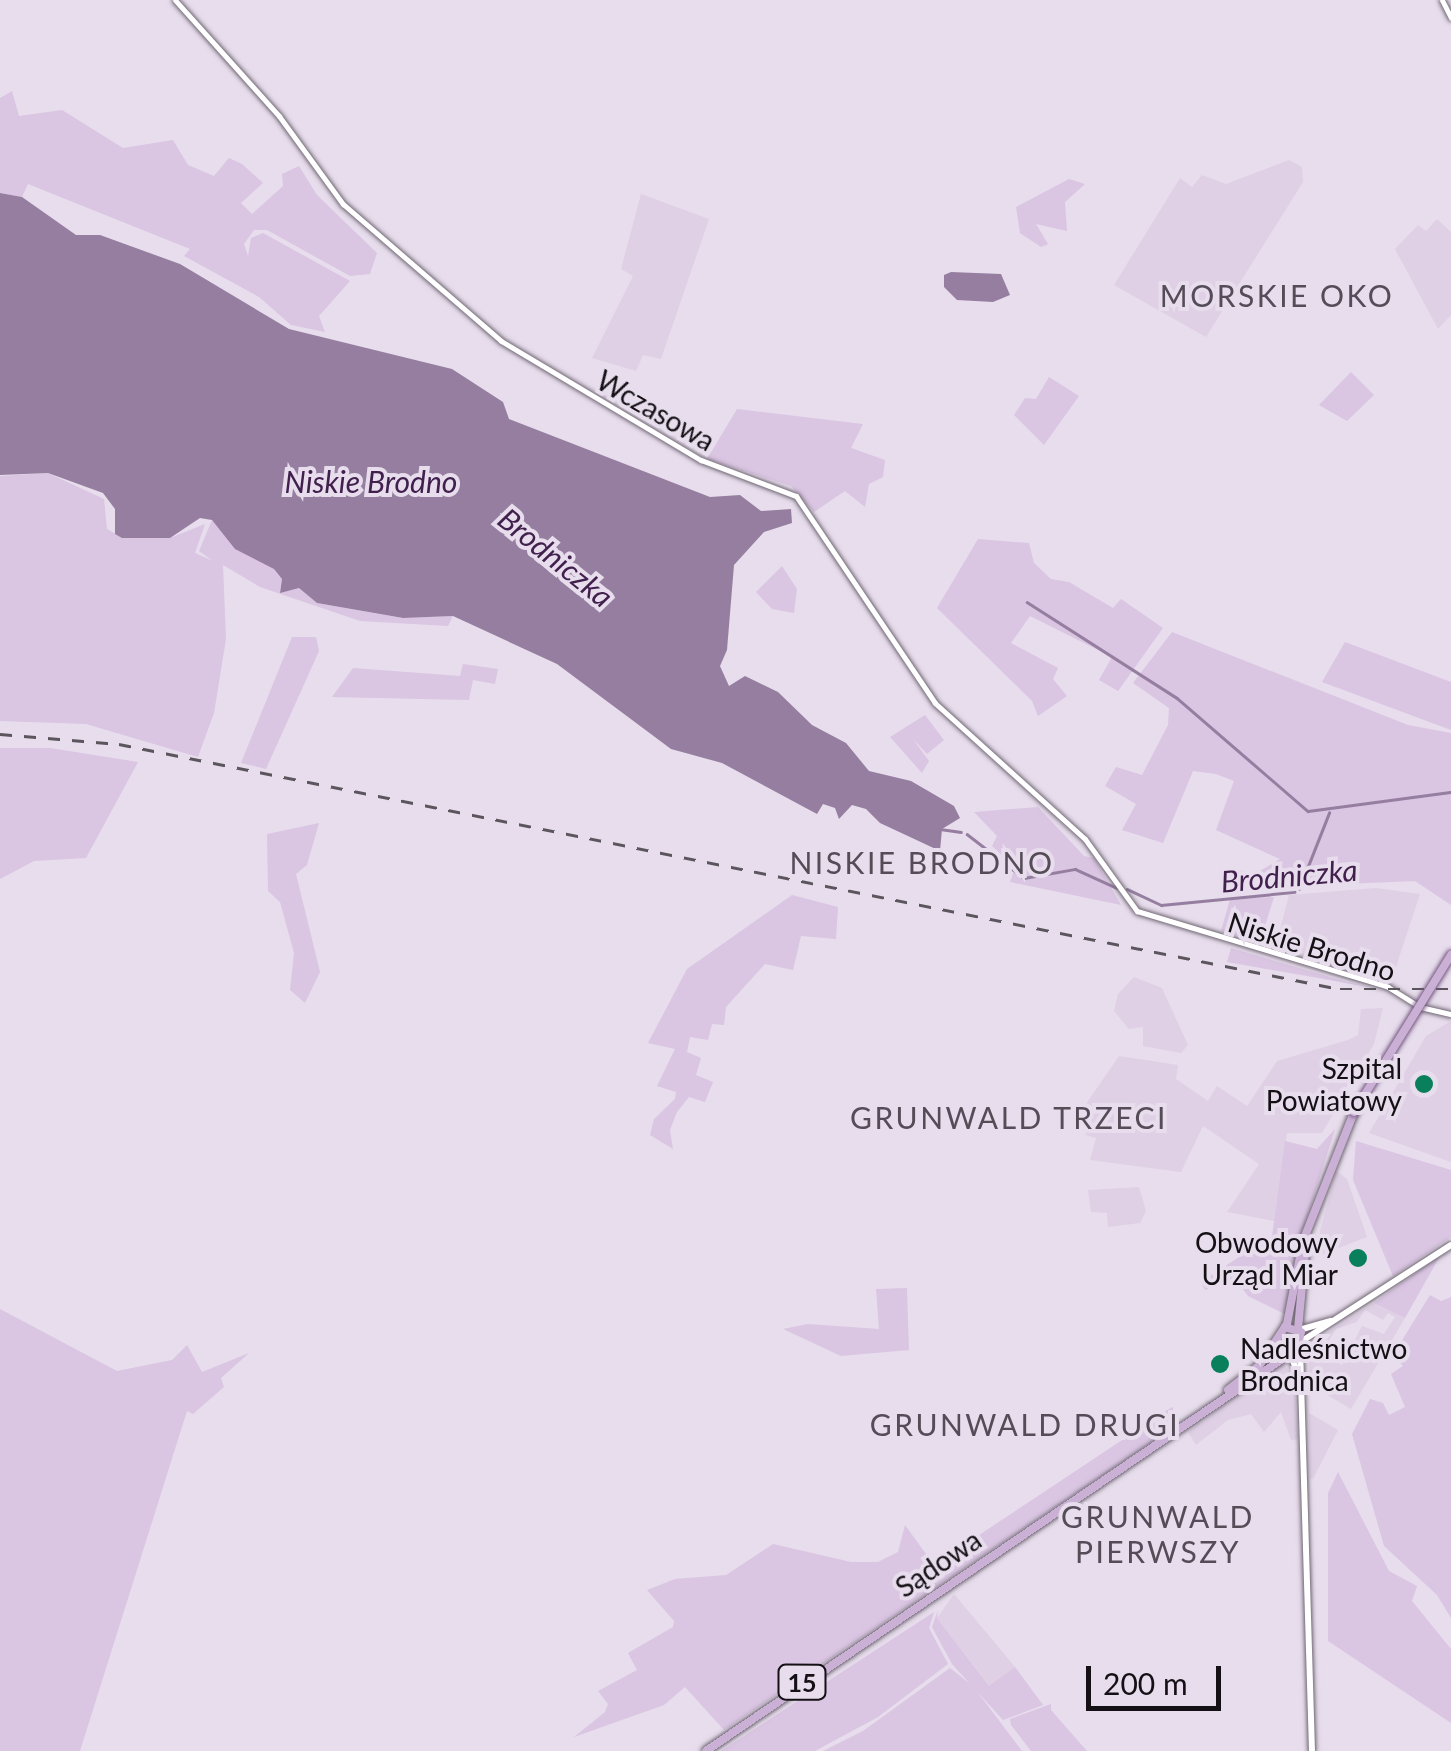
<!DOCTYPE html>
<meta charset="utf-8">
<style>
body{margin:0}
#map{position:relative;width:1451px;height:1751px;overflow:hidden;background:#e7ddec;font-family:Lato,sans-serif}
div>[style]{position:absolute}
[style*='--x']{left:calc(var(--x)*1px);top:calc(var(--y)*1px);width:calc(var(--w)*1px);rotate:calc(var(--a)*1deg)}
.built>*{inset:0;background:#dfd0e5}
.green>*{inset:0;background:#dac5e3}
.water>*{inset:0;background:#967ea0}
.stream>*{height:2.5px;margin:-1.25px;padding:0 1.25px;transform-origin:1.25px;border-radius:1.25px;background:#967ea0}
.roads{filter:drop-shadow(0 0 2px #706774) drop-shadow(0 0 2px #706774)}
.tertiary>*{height:5px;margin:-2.5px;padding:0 2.5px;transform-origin:2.5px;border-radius:2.5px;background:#fff}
.secondary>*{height:6px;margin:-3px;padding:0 3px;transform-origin:3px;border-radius:3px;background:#fff}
.primary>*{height:8px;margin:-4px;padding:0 4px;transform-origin:4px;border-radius:4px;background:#cab0d5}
.rail>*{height:2.5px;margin-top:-1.25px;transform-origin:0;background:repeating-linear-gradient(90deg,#5b555d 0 12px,transparent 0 24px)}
.bridges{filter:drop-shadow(0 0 2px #745680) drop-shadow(0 0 2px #745680)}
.primary-bridge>*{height:8px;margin:-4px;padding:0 4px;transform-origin:4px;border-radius:4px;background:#cab0d5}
.dots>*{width:28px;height:28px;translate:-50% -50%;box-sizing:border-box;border:5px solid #e7ddec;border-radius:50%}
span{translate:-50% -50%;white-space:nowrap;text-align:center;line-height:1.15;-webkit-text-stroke:8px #e7ddec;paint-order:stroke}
.shield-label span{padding:2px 8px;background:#e7ddec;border:2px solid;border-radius:8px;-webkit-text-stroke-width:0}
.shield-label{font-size:25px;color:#141015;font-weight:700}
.street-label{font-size:28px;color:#141015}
.poi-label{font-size:28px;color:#141015}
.right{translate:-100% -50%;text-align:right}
.left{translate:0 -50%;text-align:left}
.neighbourhood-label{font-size:30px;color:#554c58;letter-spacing:2.5px}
.water-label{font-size:30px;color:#41204d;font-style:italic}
.scale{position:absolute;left:1086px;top:1666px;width:135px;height:45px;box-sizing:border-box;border:5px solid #141015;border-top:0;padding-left:12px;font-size:30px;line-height:35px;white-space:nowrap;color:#141015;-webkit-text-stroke:8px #e7ddec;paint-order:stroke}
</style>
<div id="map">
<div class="built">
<i style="clip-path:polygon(1289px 160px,1302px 167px,1303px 182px,1206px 337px,1114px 285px,1180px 178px,1192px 187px,1202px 175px,1226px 184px)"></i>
<i style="clip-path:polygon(641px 194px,709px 219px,661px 359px,643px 355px,636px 371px,592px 358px,633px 276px,621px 269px)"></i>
<i style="clip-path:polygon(1437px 219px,1451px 232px,1451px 315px,1438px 329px,1395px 249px,1418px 225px,1426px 231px)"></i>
<i style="clip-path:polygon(1376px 888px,1420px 894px,1392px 979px,1359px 976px,1276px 945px,1289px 895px)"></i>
<i style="clip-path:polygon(1134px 977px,1162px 988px,1188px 1045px,1181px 1053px,1143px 1046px,1143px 1027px,1129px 1029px,1114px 1011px,1118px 994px)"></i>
<i style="clip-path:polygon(1383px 1008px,1374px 1044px,1322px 1133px,1287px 1133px,1274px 1221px,1227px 1212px,1259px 1164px,1203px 1126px,1181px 1172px,1090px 1160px,1096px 1138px,1086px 1135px,1084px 1107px,1119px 1056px,1178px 1065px,1176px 1079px,1208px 1101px,1217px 1086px,1247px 1106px,1277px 1061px,1348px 1040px,1358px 1035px,1361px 1009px)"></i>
<i style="clip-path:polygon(1451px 1021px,1451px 1162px,1369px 1133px,1426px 1036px)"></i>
<i style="clip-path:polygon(1336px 1171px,1347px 1179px,1367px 1237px,1313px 1258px)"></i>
<i style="clip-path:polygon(1139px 1187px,1146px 1211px,1140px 1223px,1108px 1227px,1107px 1213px,1091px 1212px,1088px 1190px)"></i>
<i style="clip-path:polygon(evenodd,1374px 1303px,1405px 1318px,1351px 1409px,1309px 1384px,1309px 1360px,1324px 1335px,1374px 1303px,1365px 1310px,1383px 1320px,1388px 1313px,1395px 1317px,1384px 1334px,1362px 1326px,1342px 1365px,1322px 1352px,1336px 1329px,1357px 1322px,1365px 1310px)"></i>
<i style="clip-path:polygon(1282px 1363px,1294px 1376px,1298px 1439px,1291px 1440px,1281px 1412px,1264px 1432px,1251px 1414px,1228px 1420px,1196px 1445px,1188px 1432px)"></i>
<i style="clip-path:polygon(1309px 1413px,1338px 1430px,1313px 1479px,1310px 1478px)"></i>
<i style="clip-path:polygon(954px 1594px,1015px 1667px,990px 1687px,937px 1618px)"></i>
</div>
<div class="green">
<i style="clip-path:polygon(12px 91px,19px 116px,62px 110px,123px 148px,173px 140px,188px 165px,214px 176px,229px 158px,242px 164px,263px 183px,241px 203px,252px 214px,283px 186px,282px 174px,299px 166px,317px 195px,377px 253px,370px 274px,350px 276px,267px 230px,254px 230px,244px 244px,248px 256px,251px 238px,263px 233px,350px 281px,319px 316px,325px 332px,291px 325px,259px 297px,184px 256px,190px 249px,28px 184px,22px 197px,0 193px,0 98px)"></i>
<i style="clip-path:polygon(1069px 179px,1085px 184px,1065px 202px,1067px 231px,1036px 224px,1048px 244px,1041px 247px,1020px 233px,1016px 207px)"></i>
<i style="clip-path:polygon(1351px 372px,1374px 395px,1347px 421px,1319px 405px)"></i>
<i style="clip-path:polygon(1049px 377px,1079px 396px,1044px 445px,1014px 415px,1025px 398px,1036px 399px)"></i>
<i style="clip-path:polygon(737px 409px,863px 424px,851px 448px,885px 460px,883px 477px,869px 484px,865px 507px,845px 491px,814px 512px,791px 486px,707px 459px)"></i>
<i style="clip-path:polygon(48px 473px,104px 499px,107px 529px,123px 538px,170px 538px,205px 524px,195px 553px,213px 561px,199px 551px,212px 520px,274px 569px,282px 579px,280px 591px,299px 588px,317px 603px,402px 618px,453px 616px,448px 626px,360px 621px,260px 587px,223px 565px,226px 639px,214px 713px,198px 757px,86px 724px,0 721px,0 476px)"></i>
<i style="clip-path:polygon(978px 539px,1029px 543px,1034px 563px,1051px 579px,1069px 582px,1113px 608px,1121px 599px,1163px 628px,1118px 691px,1099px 680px,1112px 657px,1030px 616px,1011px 643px,1058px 668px,1053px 679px,1067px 696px,1038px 716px,1032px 701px,937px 608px)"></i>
<i style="clip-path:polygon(782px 566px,797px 589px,794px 613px,772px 609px,756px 592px)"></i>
<i style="clip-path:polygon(1172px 632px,1408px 725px,1451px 733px,1451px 905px,1415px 881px,1297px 886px,1225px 877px,1228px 869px,1255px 874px,1280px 859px,1216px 830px,1234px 781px,1216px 774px,1193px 771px,1163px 843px,1122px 830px,1136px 804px,1105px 786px,1116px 767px,1142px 775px,1168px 725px,1169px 708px,1133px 683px)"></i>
<i style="clip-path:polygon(292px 637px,316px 637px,319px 651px,266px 769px,241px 763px)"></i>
<i style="clip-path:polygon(1345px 642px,1451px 682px,1451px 730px,1322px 682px)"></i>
<i style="clip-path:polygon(463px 664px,498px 669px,495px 684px,473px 680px,469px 700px,332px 697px,353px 668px,460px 676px)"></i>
<i style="clip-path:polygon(925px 715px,944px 740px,927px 754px,913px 739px,929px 761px,922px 773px,890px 737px)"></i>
<i style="clip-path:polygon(0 748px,50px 748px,138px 762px,86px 858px,34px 861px,0 879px)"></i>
<i style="clip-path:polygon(1038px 807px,1084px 856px,1094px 858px,1121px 905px,1010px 882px,1015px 868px,992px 846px,997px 836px,974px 812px)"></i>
<i style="clip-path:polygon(319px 823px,307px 865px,296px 874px,320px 972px,305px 1003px,290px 990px,294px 953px,280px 902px,268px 891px,267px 834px)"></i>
<i style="clip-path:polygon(792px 895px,838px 907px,836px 939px,801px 936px,793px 970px,765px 964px,726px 1007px,724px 1025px,712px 1024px,708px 1040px,690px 1037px,687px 1052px,701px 1058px,696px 1075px,713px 1082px,705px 1102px,689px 1097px,677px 1112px,670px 1130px,673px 1149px,650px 1135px,654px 1119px,675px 1099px,676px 1092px,657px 1086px,675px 1049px,648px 1043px,687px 969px)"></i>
<i style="clip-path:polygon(1274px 897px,1260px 942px,1221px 931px,1230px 899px)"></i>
<i style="clip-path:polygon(1231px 948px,1347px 982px,1374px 988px,1227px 962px)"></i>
<i style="clip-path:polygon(1335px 1129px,1296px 1253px,1287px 1315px,1248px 1296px,1235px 1279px,1205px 1290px,1201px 1282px,1242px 1255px,1235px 1243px,1247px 1241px,1253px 1248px,1272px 1236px,1285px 1141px,1317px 1149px)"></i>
<i style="clip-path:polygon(1356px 1141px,1451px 1170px,1451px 1237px,1393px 1276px,1353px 1180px)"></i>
<i style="clip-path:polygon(1440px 1256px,1405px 1318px,1374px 1303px)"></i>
<i style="clip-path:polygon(907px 1288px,909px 1350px,841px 1356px,783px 1329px,808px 1324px,879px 1329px,876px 1289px)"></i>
<i style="clip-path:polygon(1430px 1295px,1441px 1301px,1451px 1297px,1451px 1618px,1437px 1595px,1384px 1546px,1352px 1434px,1370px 1399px,1383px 1403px,1389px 1415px,1405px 1407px,1391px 1374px,1403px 1366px,1393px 1355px)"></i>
<i style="clip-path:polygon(0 1309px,117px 1371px,172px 1360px,187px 1345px,202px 1372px,249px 1353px,221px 1378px,224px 1387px,193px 1414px,187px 1411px,80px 1751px,0 1751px)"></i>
<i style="clip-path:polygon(1172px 1407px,1180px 1423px,724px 1730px,685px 1687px,664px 1705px,574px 1737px,605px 1712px,608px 1704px,598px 1691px,637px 1670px,628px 1653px,673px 1627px,674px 1621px,647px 1590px,675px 1579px,726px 1575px,773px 1544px,851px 1562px,878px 1562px,898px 1552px,905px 1525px,934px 1565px)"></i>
<i style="clip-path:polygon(1338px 1472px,1389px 1571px,1417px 1586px,1412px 1601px,1451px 1649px,1451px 1723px,1328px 1641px,1328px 1493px)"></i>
<i style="clip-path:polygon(938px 1610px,937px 1618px,989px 1686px,1015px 1667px,1043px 1705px,1003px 1720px,952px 1664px,932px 1627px)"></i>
<i style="clip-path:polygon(934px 1612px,929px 1628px,948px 1664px,878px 1717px,815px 1751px,721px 1751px)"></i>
<i style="clip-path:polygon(950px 1668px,973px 1686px,1022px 1751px,823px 1751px,863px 1731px)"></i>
<i style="clip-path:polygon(1051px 1704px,1051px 1710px,1087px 1751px,1031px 1751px,1011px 1725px,1010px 1719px)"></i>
</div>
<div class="water">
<i style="clip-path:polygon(0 193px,22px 197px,76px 235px,100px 235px,180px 264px,289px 329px,452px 369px,503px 402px,509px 419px,710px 497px,740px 495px,761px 511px,791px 509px,792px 523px,764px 532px,734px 565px,727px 650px,720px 666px,729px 686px,745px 676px,778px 692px,812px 725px,846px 743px,869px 771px,911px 781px,954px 806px,960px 818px,942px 829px,940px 851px,880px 823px,866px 809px,852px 805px,839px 819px,835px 808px,823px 804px,817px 814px,722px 763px,671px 749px,557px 664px,453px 616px,403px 618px,317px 603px,299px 588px,280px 593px,282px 579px,274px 569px,235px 549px,212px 520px,200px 518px,170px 538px,122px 538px,115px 534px,115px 509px,103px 493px,48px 473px,0 475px)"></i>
<i style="clip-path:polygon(951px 272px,1001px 274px,1010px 295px,993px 302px,957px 300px,944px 287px,944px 275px)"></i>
</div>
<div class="stream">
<i style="--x:1027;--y:602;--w:178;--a:32.6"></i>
<i style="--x:1177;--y:698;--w:173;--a:40.8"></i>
<i style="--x:1308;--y:811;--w:143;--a:-7.6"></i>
<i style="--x:940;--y:829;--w:21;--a:8"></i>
<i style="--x:967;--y:834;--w:72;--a:37.7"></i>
<i style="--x:1024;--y:878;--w:52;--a:-10"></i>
<i style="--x:1075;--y:869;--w:46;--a:24.3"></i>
<i style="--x:1127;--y:889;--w:38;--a:25"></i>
<i style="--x:1161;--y:905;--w:134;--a:-5.6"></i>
<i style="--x:1299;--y:889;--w:82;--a:-68.5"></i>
</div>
<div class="roads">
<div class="tertiary">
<i style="--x:175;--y:0;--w:156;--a:48.1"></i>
<i style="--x:279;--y:116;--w:109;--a:54"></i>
<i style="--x:343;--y:204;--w:209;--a:40.9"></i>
<i style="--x:501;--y:341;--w:233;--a:30.8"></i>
<i style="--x:701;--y:460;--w:102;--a:20.8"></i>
<i style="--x:796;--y:496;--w:249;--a:56.1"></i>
<i style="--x:935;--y:703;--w:202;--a:42.2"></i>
<i style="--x:1085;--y:839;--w:89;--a:54.2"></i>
<i style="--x:1137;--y:911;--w:262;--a:16.8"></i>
<i style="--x:1388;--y:987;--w:38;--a:32"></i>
<i style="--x:1420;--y:1007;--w:32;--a:13"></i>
<i style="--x:1442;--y:0;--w:20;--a:63"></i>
</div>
<div class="secondary">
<i style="--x:1299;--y:1330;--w:33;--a:-16"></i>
<i style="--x:1302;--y:1341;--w:177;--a:-32.8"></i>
<i style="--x:1300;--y:1347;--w:404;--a:88.3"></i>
<i style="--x:1290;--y:1351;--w:32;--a:72"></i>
</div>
<div class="primary">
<i style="--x:1298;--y:1329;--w:75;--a:-84.7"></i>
<i style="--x:1228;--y:1390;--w:39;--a:-38"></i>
<i style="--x:1259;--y:1366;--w:50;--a:-56.3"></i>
<i style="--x:1287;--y:1324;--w:85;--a:-79.1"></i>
<i style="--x:1303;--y:1241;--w:139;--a:-68.4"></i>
<i style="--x:706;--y:1751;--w:715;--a:-34.22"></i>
<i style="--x:1297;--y:1349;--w:17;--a:-77"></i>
<i style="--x:1301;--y:1332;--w:17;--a:-163"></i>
</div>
</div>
<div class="rail">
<i style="--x:0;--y:734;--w:119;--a:4.8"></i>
<i style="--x:119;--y:744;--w:1245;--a:11.35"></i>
<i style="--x:1340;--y:989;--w:111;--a:0"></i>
</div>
<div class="bridges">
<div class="primary-bridge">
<i style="--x:1354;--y:1112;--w:185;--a:-58.3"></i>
</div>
</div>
<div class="dots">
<i style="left:1424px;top:1084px;background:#097f5c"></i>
<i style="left:1358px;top:1258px;background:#097f5c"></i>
<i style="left:1220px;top:1364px;background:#097f5c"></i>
</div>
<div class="shield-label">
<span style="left:802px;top:1682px">15</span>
</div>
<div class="street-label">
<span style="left:656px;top:410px;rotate:30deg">Wczasowa</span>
<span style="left:1312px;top:946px;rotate:17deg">Niskie Brodno</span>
<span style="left:938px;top:1563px;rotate:-34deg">Sądowa</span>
</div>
<div class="poi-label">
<span class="right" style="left:1402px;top:1084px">Szpital<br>Powiatowy</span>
<span class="right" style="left:1338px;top:1258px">Obwodowy<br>Urząd Miar</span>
<span class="left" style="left:1240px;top:1364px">Nadleśnictwo<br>Brodnica</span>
</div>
<div class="neighbourhood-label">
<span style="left:1277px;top:295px">MORSKIE OKO</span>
<span style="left:922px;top:862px">NISKIE BRODNO</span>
<span style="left:1009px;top:1117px">GRUNWALD TRZECI</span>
<span style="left:1025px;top:1424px">GRUNWALD DRUGI</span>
<span style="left:1158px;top:1533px">GRUNWALD<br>PIERWSZY</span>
</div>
<div class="water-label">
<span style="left:371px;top:481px">Niskie Brodno</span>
<span style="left:556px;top:557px;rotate:39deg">Brodniczka</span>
<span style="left:1289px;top:875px;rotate:-5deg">Brodniczka</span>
</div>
<div class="scale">200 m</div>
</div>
